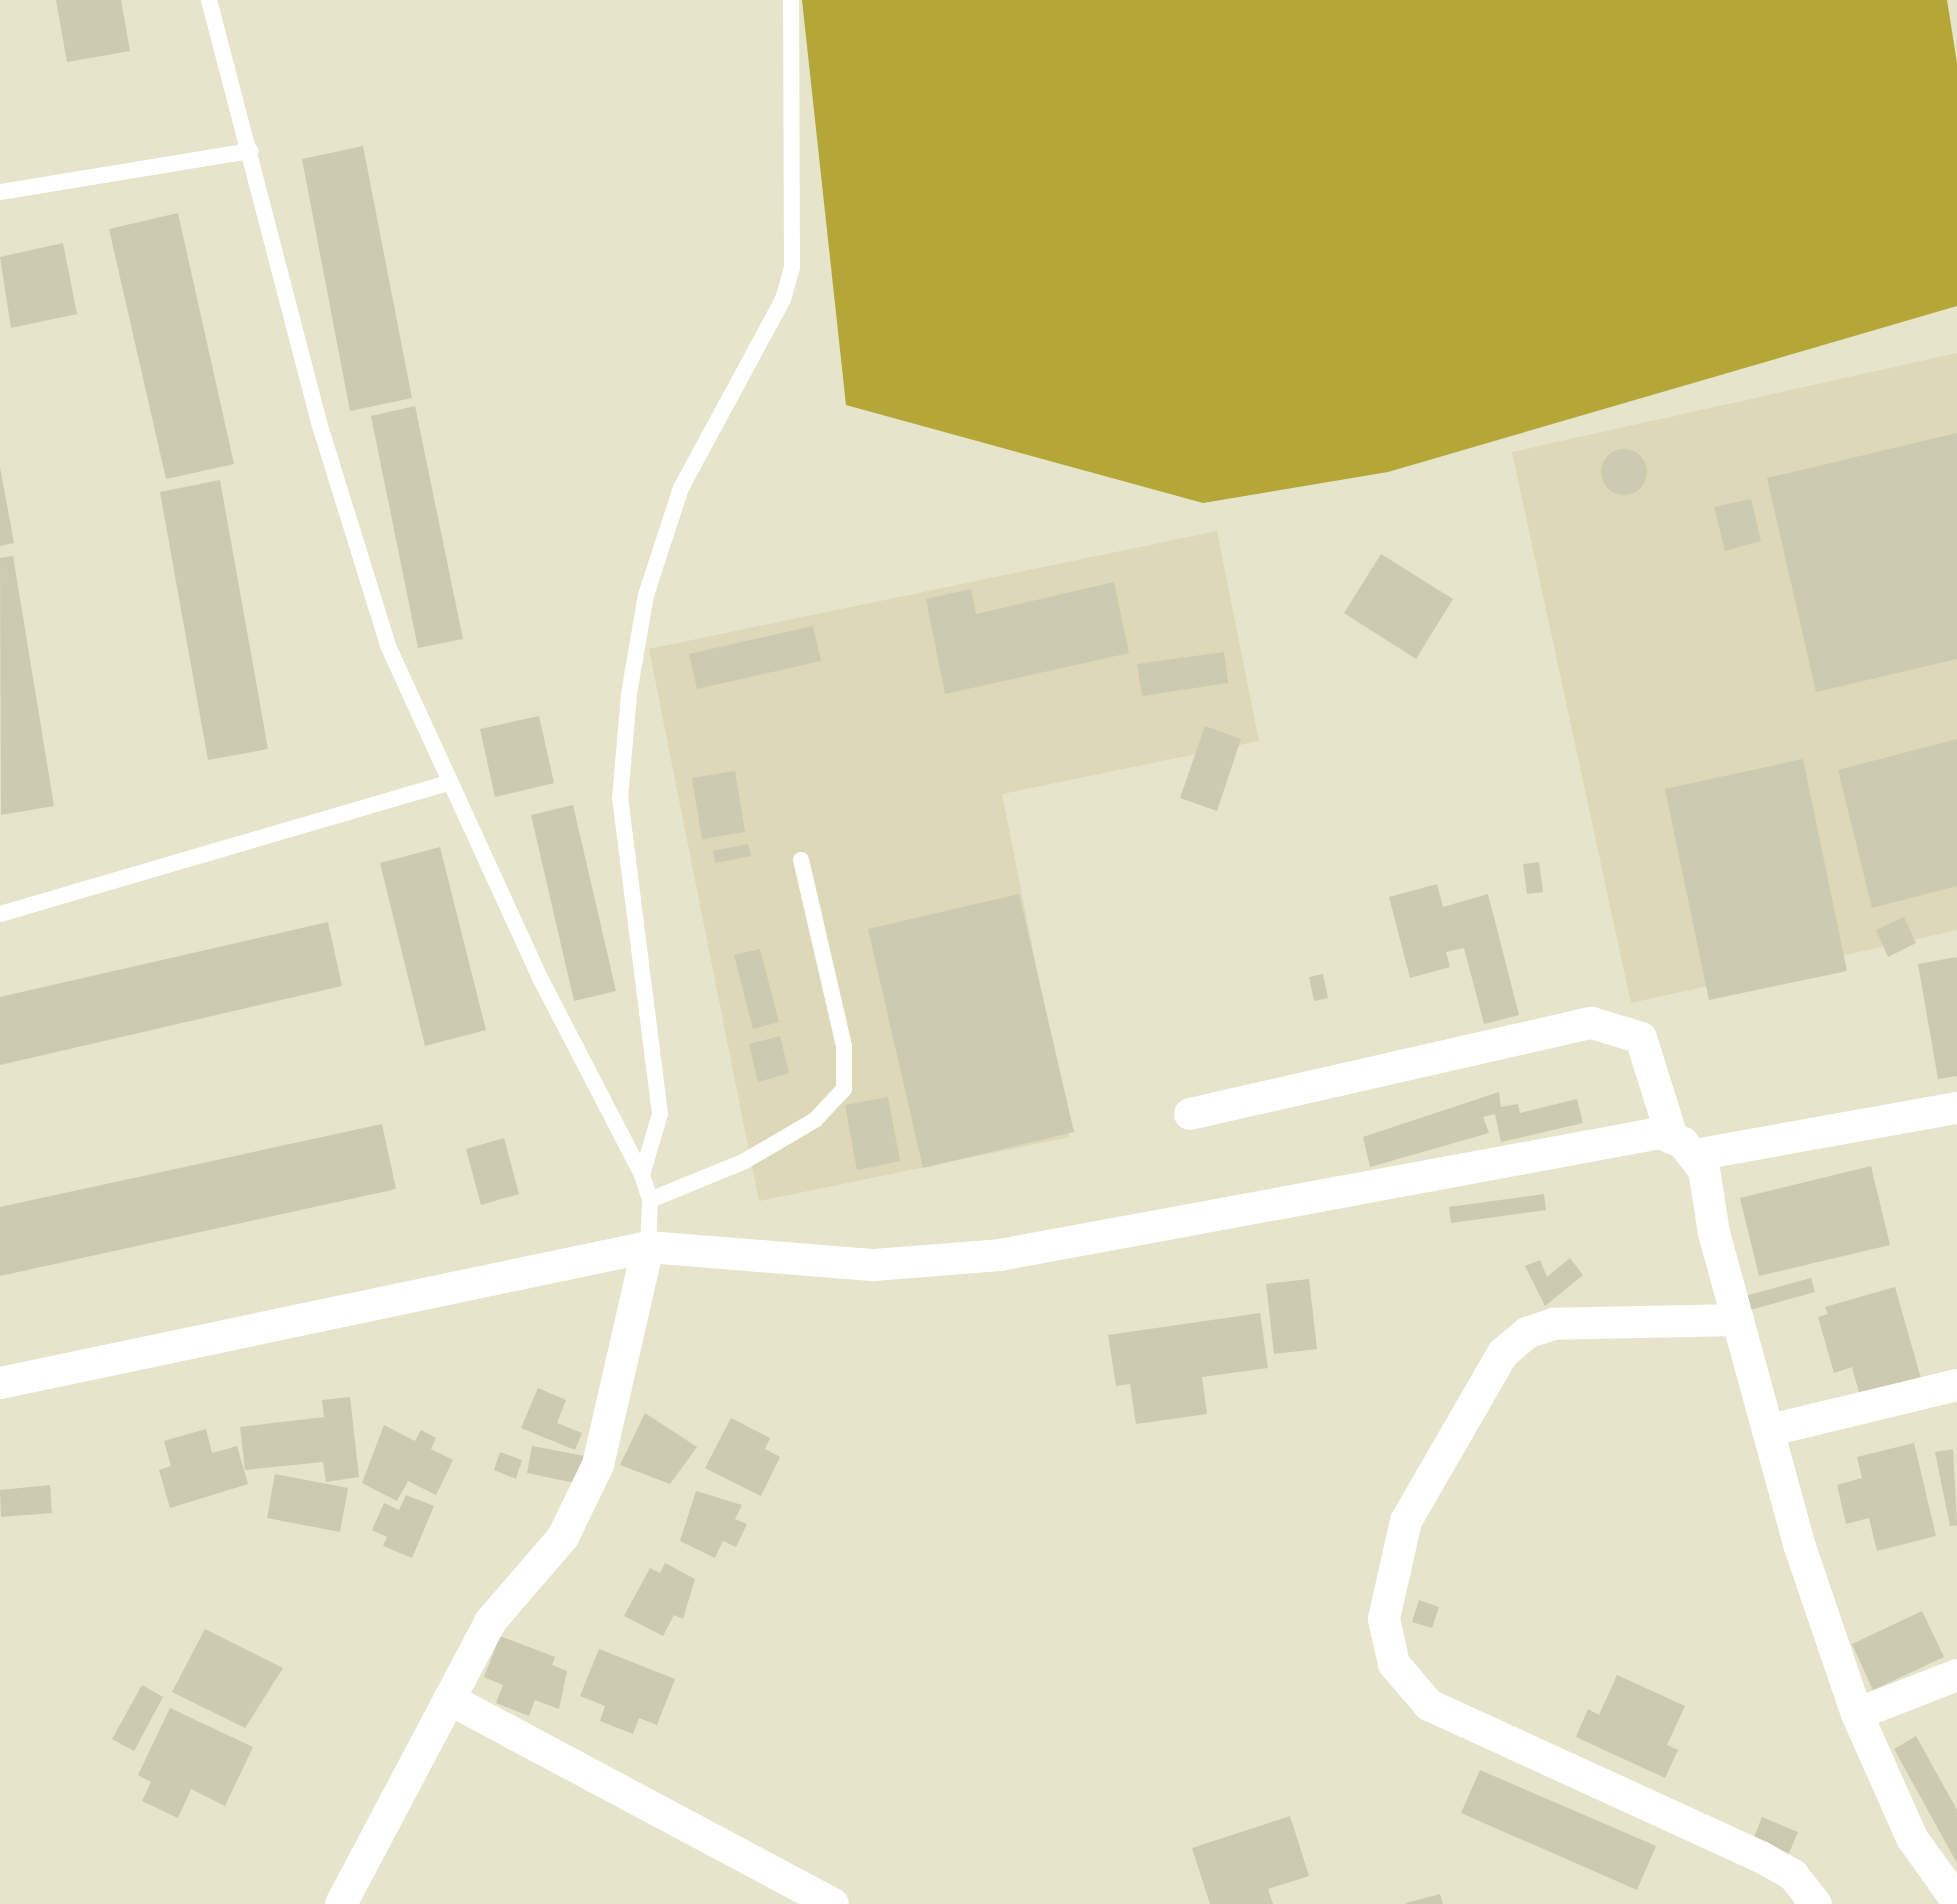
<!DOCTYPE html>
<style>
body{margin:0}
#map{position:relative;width:1957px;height:1904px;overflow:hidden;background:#e6e4ca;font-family:"IBM Plex Sans",sans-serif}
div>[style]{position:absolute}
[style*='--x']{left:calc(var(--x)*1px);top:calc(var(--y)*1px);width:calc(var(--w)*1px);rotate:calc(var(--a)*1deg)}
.built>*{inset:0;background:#dcd8b8}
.forest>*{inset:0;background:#b4a637}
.building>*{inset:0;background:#cccab0}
.round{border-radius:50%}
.service>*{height:16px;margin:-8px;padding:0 8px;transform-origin:8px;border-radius:8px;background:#fff}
.minor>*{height:32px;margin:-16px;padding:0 16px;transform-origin:16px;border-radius:16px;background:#fff}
span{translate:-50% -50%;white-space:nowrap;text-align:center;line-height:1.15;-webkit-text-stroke:7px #f4f1d7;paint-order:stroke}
</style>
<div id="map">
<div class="built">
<i style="clip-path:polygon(1957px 353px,1957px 930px,1631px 1003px,1512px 452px)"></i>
<i style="clip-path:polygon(1217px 531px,1259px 741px,1002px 794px,1070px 1137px,759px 1201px,649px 649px)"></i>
</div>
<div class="forest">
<i style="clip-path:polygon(802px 0,1947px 0,1957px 63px,1957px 306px,1388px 472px,1203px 503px,846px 405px)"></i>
</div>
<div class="building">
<i style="clip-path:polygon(56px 0,121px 0,130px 51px,67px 62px)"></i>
<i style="clip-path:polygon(363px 146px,412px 398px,350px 411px,302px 159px)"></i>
<i style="clip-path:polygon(178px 213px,234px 464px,166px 479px,109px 229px)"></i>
<i style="clip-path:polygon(63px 243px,77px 314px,11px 328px,0 257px)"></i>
<i style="clip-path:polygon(415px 406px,463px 639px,418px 648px,371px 416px)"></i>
<i style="clip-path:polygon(1957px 433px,1957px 659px,1816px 692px,1767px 478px)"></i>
<i class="round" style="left:1601px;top:449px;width:46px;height:46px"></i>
<i style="clip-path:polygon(0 467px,14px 543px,0 546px)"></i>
<i style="clip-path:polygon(220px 480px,268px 749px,208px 760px,160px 492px)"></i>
<i style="clip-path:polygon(1751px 499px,1761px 541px,1725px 551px,1714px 507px)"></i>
<i style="clip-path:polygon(1381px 554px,1453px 599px,1416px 659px,1344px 613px)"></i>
<i style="clip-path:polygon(13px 556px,54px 806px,1px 815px,0 558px)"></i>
<i style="clip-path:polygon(1114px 582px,1129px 653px,945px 694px,926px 599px,971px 589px,976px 614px)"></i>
<i style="clip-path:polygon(813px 626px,821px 661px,697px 689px,689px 654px)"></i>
<i style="clip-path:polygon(1224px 652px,1228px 683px,1142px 696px,1137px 664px)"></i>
<i style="clip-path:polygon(539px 716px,554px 783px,495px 797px,480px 729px)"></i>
<i style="clip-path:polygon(1205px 726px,1241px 739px,1217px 811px,1180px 798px)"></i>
<i style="clip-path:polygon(1957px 739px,1957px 886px,1872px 908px,1838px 770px)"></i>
<i style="clip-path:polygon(1803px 759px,1847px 971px,1709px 1000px,1665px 789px)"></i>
<i style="clip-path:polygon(735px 771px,745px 832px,702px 839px,692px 778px)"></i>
<i style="clip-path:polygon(573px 805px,616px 991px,574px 1001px,531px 815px)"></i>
<i style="clip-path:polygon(748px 844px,751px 856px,715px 863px,713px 851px)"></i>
<i style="clip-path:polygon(440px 847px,486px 1030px,425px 1046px,380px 863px)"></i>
<i style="clip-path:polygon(1539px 862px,1543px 892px,1527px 894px,1523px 864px)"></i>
<i style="clip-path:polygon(1437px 884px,1443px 907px,1488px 894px,1519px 1015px,1484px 1024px,1464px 948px,1446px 952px,1450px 967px,1410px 978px,1389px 897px)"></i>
<i style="clip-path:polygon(1019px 894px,1074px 1132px,923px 1168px,868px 929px)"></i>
<i style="clip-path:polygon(1904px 917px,1916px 943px,1888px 957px,1876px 930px)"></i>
<i style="clip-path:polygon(328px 922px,342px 986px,0 1065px,0 997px)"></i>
<i style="clip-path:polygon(760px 949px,779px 1022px,753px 1029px,734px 955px)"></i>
<i style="clip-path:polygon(1957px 957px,1957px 1076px,1938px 1079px,1918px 964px)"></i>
<i style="clip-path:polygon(1323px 974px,1328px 998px,1314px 1001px,1309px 977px)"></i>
<i style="clip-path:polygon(780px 1036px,789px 1073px,758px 1082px,749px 1044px)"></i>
<i style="clip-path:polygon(1499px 1092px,1501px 1107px,1518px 1104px,1520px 1113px,1577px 1099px,1583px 1123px,1501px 1142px,1495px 1114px,1483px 1117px,1489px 1133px,1370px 1167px,1363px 1137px)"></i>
<i style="clip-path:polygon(888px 1097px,900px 1161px,857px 1170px,845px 1105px)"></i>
<i style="clip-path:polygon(382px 1124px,396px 1189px,0 1276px,0 1207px)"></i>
<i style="clip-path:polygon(504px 1138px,519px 1194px,481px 1205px,466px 1149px)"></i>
<i style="clip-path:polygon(1871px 1166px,1890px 1245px,1759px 1276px,1740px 1198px)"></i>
<i style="clip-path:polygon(1544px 1194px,1546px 1210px,1451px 1223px,1449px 1207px)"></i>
<i style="clip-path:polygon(1570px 1258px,1583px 1275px,1545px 1306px,1525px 1266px,1540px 1260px,1547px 1277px)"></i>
<i style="clip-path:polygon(1811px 1278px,1815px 1292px,1750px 1310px,1745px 1296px)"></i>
<i style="clip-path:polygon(1309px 1279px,1317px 1349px,1274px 1354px,1266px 1284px)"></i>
<i style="clip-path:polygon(1895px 1287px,1922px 1382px,1861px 1400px,1852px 1367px,1834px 1373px,1818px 1317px,1828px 1314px,1825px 1307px)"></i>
<i style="clip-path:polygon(1260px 1313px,1268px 1368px,1202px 1377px,1207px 1414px,1136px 1424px,1130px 1384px,1116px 1386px,1108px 1335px)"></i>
<i style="clip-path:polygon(538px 1388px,566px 1400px,557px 1423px,582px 1433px,575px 1450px,521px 1428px)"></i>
<i style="clip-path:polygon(350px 1397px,359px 1477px,326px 1482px,323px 1462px,245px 1470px,240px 1427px,324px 1417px,322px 1400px)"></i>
<i style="clip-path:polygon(645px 1413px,697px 1447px,670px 1484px,620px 1465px)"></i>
<i style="clip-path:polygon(731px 1418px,770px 1438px,765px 1449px,780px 1457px,761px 1496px,705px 1468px)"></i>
<i style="clip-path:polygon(384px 1425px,415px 1441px,421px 1430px,436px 1438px,431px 1449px,453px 1460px,436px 1495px,408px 1481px,397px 1501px,362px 1483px)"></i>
<i style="clip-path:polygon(206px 1429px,212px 1453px,237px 1446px,248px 1484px,170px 1508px,159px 1470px,171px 1466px,164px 1441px)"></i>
<i style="clip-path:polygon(1914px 1443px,1936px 1536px,1877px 1551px,1869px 1518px,1846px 1524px,1837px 1485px,1862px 1478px,1857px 1457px)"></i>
<i style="clip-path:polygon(532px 1446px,585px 1456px,580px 1484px,527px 1473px)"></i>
<i style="clip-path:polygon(1953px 1449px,1957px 1525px,1950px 1526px,1935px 1452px)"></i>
<i style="clip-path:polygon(500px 1452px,522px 1460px,516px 1479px,494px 1470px)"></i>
<i style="clip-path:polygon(275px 1474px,348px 1488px,340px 1532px,267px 1518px)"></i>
<i style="clip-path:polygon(50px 1485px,52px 1513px,1px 1517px,0 1490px)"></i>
<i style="clip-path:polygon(696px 1491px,742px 1505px,735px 1519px,747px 1524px,736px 1547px,723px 1541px,715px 1558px,680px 1541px)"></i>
<i style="clip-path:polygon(406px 1495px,434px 1506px,412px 1558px,383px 1546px,387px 1537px,372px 1530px,384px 1503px,399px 1510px)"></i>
<i style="clip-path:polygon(665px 1563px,695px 1579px,683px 1619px,674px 1615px,663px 1636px,624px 1616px,650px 1568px,660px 1573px)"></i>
<i style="clip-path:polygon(1419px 1600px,1439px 1607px,1432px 1628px,1412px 1622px)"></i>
<i style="clip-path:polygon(1922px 1611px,1944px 1657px,1873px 1690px,1852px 1644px)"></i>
<i style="clip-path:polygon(205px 1629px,283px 1668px,245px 1728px,172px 1692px)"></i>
<i style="clip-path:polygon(500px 1636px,555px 1657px,552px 1665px,567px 1671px,559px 1709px,535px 1700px,529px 1716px,496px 1703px,503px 1685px,484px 1677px)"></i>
<i style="clip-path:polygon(599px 1649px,675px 1679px,657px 1725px,639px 1718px,633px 1734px,600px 1721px,605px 1706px,580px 1696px)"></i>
<i style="clip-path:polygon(1617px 1675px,1685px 1706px,1667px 1745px,1678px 1750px,1665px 1778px,1576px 1737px,1588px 1709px,1599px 1715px)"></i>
<i style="clip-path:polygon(142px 1685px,163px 1697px,134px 1751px,112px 1739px)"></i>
<i style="clip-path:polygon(170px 1708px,253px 1747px,225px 1806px,191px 1789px,178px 1818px,142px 1801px,151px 1782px,138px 1775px)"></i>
<i style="clip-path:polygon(1916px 1736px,1957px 1810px,1957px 1863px,1894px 1749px)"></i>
<i style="clip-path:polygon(1480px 1770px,1656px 1846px,1637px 1890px,1461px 1813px)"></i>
<i style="clip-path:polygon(1290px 1816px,1309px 1876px,1268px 1889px,1273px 1904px,1210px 1904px,1192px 1848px)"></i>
<i style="clip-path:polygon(1762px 1817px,1798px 1832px,1786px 1860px,1751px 1845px)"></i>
<i style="clip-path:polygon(1440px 1894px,1443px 1904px,1406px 1904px,1406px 1903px)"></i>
</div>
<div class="service">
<i style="--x:209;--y:0;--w:443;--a:75.4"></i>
<i style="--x:321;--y:429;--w:229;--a:72.8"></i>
<i style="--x:389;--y:648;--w:361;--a:65.4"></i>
<i style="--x:539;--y:976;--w:224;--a:62.6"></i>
<i style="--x:642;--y:1175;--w:26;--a:72"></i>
<i style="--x:650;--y:1200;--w:47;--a:92.4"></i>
<i style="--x:0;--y:192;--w:254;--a:-9.3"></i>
<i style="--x:0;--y:914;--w:469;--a:-16.3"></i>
<i style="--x:642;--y:1175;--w:64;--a:-73.6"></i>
<i style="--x:660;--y:1114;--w:318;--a:-97.2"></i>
<i style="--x:620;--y:799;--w:105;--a:-85.1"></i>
<i style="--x:629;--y:694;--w:100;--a:-80.3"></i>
<i style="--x:646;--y:595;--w:113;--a:-71.9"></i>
<i style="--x:681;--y:488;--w:215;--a:-61.6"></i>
<i style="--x:783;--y:299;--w:33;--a:-74"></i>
<i style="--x:792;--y:267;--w:267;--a:-90.2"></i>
<i style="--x:650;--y:1200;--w:100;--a:-22.2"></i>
<i style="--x:743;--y:1162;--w:83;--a:-30.3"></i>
<i style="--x:815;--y:1120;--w:42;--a:-46.9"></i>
<i style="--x:844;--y:1089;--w:43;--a:-90"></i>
<i style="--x:844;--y:1046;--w:191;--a:-103"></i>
</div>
<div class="minor">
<i style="--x:1190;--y:1114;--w:412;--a:-12.8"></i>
<i style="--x:1592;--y:1023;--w:51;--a:17"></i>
<i style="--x:1641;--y:1038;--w:104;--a:72.6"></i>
<i style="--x:1695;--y:1155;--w:266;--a:-10.2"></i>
<i style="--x:1738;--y:1320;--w:184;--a:178.8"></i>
<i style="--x:1554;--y:1324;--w:28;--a:162"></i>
<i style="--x:1527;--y:1333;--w:31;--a:140"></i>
<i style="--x:1503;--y:1353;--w:194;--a:120"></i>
<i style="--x:1406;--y:1521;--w:100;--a:102.7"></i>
<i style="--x:1384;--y:1619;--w:46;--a:77.5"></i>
<i style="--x:1394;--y:1664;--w:54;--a:49.5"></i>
<i style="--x:1429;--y:1705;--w:365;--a:24.6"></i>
<i style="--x:1761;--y:1857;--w:37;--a:29"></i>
<i style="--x:1793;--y:1875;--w:37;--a:52"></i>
<i style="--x:0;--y:1383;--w:662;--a:-11.85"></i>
<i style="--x:648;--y:1247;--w:227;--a:4.6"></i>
<i style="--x:874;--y:1265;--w:126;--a:-4.5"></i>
<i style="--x:1000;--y:1255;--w:671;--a:-10.47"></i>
<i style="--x:1660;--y:1133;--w:25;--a:23"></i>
<i style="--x:1683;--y:1143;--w:34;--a:52"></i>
<i style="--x:1704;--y:1170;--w:64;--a:81"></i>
<i style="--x:1714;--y:1233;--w:326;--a:74.7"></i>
<i style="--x:1800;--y:1547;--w:176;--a:71.2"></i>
<i style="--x:1857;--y:1714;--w:136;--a:66.1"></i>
<i style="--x:1912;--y:1838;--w:77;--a:54.5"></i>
<i style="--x:1771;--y:1430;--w:191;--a:-13.6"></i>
<i style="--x:449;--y:1699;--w:435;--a:28.1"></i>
<i style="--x:1857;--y:1714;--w:107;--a:-21.3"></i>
<i style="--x:341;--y:1904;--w:319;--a:-62.1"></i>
<i style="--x:490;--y:1622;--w:112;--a:-49.3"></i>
<i style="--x:563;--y:1537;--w:80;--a:-64.1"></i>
<i style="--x:598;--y:1465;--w:224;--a:-77.1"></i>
</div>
</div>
